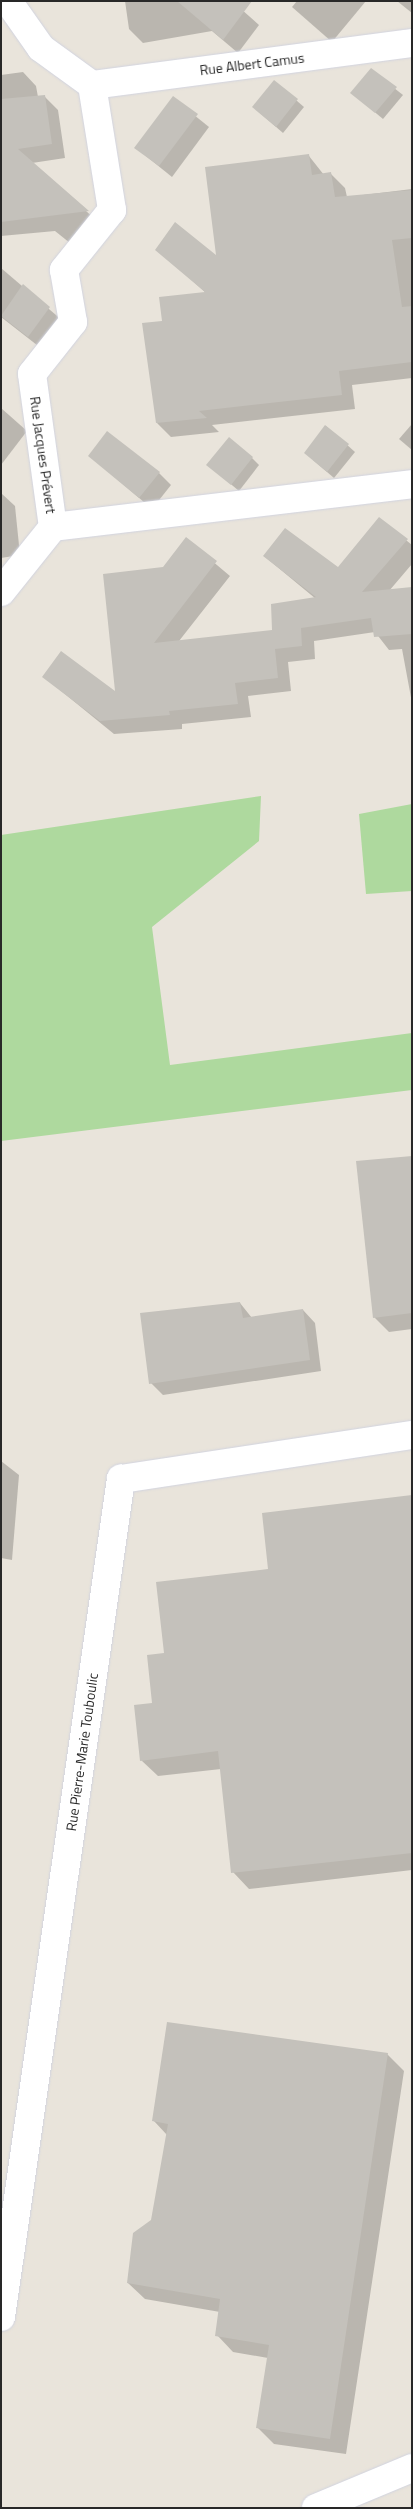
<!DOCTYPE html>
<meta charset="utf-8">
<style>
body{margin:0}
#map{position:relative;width:413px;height:2509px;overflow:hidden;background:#e9e4db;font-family:"Titillium Web",sans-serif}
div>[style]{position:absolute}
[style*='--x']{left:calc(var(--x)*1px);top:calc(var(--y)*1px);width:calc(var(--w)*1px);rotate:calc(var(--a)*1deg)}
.green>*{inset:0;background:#aed99e}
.shadow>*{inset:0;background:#0003}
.building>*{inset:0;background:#c4c1bb}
.roads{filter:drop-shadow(0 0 1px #d1d3df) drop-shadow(0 0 1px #d1d3df)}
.minor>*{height:28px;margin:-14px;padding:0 14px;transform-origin:14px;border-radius:14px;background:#fff}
span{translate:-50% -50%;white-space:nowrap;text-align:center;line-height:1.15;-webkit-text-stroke:5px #fff;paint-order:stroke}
.street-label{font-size:14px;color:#282828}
.frame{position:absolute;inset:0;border:2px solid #282828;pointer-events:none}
</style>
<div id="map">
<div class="green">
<i style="clip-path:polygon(261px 796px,259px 841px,152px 927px,170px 1065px,412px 1033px,412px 1090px,1px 1141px,1px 835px)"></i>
<i style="clip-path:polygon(412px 804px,412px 891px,366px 894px,359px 814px)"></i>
</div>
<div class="shadow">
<i style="clip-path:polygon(125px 1px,232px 1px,259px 25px,238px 53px,212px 31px,143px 43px,129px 29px)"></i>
<i style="clip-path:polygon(297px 1px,366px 1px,332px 42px,292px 7px)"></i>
<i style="clip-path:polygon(397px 1px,412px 1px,412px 13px)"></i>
<i style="clip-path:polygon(371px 70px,403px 95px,383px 119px,359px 99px)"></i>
<i style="clip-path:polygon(23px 72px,36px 86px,38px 97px,45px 97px,58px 110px,65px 158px,32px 163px,95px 219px,75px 247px,55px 231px,1px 236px,1px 75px)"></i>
<i style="clip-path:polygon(275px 82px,304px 107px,283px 133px,260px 113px)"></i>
<i style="clip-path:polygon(173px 98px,209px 127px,172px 177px,136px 148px)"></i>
<i style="clip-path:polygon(309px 156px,324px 175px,331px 174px,345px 188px,347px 197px,412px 189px,412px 378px,352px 385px,355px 409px,212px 425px,219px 432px,171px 437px,157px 423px,206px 293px,157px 249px,218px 258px)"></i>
<i style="clip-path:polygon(1px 268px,63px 321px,42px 349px,1px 317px)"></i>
<i style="clip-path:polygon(1px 408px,27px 431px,1px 465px)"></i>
<i style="clip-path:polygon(412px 424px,412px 450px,399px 439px)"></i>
<i style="clip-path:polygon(326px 426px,355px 452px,334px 478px,313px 460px)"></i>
<i style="clip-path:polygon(90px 456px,159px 473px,171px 485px,152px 509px)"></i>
<i style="clip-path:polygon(252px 458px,259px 465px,239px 491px,208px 465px)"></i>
<i style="clip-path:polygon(1px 493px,15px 506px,20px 555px,1px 558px)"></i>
<i style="clip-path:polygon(380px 519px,412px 545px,412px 564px,389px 591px,412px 588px,412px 703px,402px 649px,389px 650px,375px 632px,314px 641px,315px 659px,288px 662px,291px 691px,248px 696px,251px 717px,182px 724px,182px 729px,114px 734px,44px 677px,117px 694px,164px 568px,186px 539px,230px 576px,179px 641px,273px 631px,316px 599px,264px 556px,338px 569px)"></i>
<i style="clip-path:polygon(412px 1156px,412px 1329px,389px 1332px,374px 1317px)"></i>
<i style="clip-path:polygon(240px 1303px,252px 1318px,303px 1310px,315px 1323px,321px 1371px,163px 1395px,151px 1383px)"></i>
<i style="clip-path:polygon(1px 1461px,19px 1475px,12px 1560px,1px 1558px)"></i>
<i style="clip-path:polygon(412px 1497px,412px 1870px,249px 1889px,233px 1872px,221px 1769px,158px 1776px,141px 1760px,166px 1654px,269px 1570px)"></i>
<i style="clip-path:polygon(387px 2054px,404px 2071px,346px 2454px,274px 2444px,257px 2427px,268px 2358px,233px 2352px,217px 2335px,220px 2312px,145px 2299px,128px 2283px,152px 2221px,167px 2135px,154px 2121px)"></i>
</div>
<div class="building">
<i style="clip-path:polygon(177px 1px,252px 1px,223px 40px)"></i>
<i style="clip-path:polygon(371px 68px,397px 87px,375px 113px,350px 93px)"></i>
<i style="clip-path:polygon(274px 80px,298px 99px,276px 127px,252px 107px)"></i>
<i style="clip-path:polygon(45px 95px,52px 144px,18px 149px,89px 211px,1px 222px,1px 99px)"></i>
<i style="clip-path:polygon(173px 96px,198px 114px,159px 166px,134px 148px)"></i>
<i style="clip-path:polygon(309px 154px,312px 175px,331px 172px,335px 197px,412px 190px,412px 238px,392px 240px,402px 307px,412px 306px,412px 362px,339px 371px,342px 395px,199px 411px,207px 418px,156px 423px,142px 323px,162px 321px,159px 297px,205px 292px,155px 250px,175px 222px,216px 255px,205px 167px)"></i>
<i style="clip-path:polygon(23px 284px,50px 307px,28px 337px,1px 316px)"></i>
<i style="clip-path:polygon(325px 425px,349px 444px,327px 472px,304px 453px)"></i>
<i style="clip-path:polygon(107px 431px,160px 472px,139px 498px,88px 456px)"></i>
<i style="clip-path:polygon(229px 437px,253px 457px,231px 485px,206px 465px)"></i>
<i style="clip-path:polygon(379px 517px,408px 539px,362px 592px,412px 587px,412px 634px,374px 637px,371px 618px,301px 628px,302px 646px,275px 649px,278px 678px,235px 683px,238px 704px,169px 711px,170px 715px,100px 721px,42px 677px,61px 651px,115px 691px,103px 574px,163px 567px,186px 537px,217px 561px,154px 643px,272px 630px,271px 604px,316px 597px,263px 556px,285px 528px,338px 567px)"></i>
<i style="clip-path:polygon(412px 1156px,412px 1313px,373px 1318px,356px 1161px)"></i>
<i style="clip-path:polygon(240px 1302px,243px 1318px,303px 1309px,310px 1360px,149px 1384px,140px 1313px)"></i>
<i style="clip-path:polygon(412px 1495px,412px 1853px,231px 1873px,218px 1751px,140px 1761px,134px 1705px,152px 1703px,147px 1655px,164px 1653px,156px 1582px,268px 1569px,262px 1513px)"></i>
<i style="clip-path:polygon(167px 2022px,388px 2053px,330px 2439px,256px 2428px,269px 2345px,215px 2336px,220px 2299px,127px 2283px,133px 2233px,151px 2220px,168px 2124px,152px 2121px)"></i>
</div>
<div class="roads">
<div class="minor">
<i style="--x:8;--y:1;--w:57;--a:54.9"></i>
<i style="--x:41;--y:48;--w:63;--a:36"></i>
<i style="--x:92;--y:85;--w:127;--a:80.9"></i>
<i style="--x:112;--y:210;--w:77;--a:128.7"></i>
<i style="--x:64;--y:270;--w:53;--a:80.2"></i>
<i style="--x:73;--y:322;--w:66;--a:128.3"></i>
<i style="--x:32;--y:374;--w:154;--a:82.2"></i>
<i style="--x:53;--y:527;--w:362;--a:-6.8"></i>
<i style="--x:92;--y:85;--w:323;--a:-7.5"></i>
<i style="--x:1;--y:592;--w:83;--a:-51.3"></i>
<i style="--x:1;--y:2317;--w:847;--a:-81.85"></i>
<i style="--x:121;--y:1479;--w:294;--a:-8.6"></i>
<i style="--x:316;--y:2508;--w:104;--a:-22.6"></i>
</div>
</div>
<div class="street-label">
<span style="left:252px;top:64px;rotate:-7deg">Rue Albert Camus</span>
<span style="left:43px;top:455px;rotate:82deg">Rue Jacques Prévert</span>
<span style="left:82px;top:1752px;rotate:-82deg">Rue Pierre-Marie Touboulic</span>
</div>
<div class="frame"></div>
</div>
